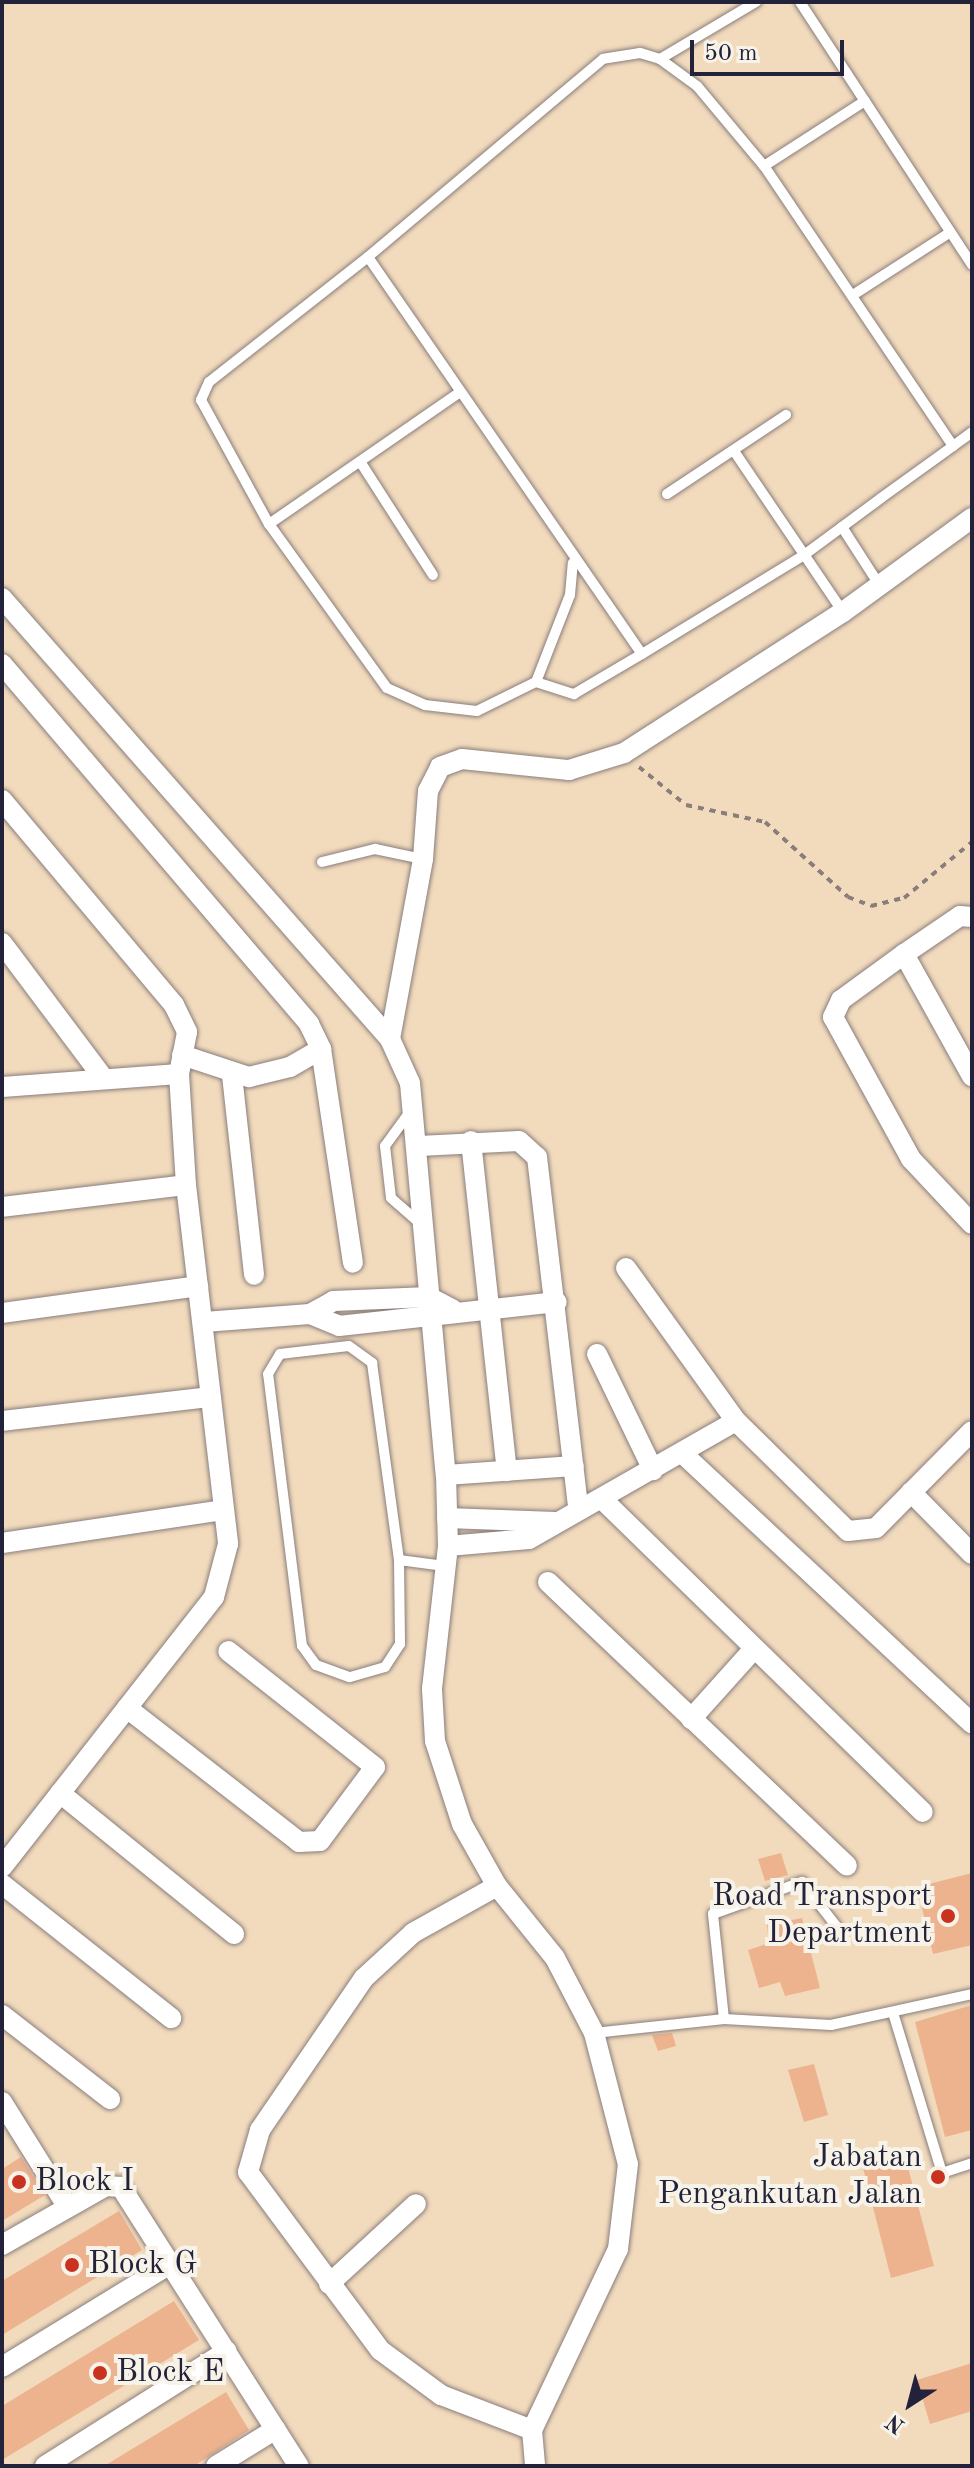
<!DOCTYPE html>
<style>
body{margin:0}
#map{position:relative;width:974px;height:2468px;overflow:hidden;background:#f2dbbd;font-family:"Old Standard TT",serif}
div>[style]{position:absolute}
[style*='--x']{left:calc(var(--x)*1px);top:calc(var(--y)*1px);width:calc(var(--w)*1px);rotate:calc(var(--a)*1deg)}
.building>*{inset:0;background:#edb38f}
.path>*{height:4px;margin-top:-2px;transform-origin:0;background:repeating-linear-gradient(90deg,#8a7e7c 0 6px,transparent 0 12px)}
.roads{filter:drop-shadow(0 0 2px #8a7e7c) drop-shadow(0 0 2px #8a7e7c)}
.lane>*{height:10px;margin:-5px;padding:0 5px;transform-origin:5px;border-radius:5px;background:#fff}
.street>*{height:20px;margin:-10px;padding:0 10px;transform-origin:10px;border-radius:10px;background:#fff}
.dots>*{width:22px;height:22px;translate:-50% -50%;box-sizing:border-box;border:4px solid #f7f3e8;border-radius:50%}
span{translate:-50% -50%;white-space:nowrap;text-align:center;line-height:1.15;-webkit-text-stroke:8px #f7f3e8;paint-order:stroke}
.poi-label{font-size:32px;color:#22223b}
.right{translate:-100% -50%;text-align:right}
.left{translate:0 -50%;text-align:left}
.frame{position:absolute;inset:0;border:4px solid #22223b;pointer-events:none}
.north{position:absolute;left:870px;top:2364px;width:80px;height:80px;-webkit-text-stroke:6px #f7f3e8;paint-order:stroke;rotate:216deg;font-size:22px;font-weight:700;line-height:32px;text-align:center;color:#22223b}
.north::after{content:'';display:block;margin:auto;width:28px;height:36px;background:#22223b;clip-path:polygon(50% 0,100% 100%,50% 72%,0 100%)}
.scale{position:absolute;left:690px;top:40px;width:154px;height:36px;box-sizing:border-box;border:4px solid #22223b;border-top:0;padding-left:10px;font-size:24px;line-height:28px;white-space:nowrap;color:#22223b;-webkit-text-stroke:6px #f7f3e8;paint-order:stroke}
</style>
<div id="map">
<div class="building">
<i style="clip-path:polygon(781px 1853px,788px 1875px,765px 1881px,758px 1859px)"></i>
<i style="clip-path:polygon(972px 1873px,972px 1945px,933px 1954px,917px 1887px)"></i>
<i style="clip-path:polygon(802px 1918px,820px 1988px,785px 1996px,780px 1982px,759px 1988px,748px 1950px,769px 1943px,767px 1925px)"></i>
<i style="clip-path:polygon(972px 2005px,972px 2130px,945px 2137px,915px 2022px)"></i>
<i style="clip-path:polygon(672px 2033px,676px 2046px,658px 2051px,652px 2035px)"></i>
<i style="clip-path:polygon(814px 2064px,828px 2115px,804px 2122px,788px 2070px)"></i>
<i style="clip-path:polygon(905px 2156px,934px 2266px,891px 2278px,863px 2168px)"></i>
<i style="clip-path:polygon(21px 2157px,45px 2195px,2px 2221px,2px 2169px)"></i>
<i style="clip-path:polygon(119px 2211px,142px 2250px,2px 2335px,2px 2281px)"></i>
<i style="clip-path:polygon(174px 2301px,199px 2340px,2px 2460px,2px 2406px)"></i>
<i style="clip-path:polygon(972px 2363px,972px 2411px,930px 2424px,917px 2380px)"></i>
<i style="clip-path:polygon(226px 2392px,249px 2430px,194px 2466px,104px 2466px)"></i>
</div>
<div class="path">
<i style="--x:639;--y:767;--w:60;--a:39"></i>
<i style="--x:686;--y:805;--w:81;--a:12.1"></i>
<i style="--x:765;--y:822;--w:112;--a:42.1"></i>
<i style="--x:848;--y:897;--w:25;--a:21"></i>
<i style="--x:871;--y:906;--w:34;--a:-14"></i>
<i style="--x:904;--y:898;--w:88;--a:-39.5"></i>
</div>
<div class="roads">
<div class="lane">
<i style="--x:800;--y:2;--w:314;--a:56.8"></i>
<i style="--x:660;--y:59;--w:112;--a:-30.7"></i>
<i style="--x:764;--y:166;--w:120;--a:-32.8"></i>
<i style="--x:368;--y:257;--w:202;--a:141.8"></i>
<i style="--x:209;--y:382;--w:20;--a:114"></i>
<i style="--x:201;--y:400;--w:141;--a:61.3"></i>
<i style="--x:269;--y:524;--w:202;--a:54.3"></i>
<i style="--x:387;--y:688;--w:42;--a:24.1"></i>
<i style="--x:425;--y:705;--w:52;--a:6.6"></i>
<i style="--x:477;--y:711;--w:66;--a:-26.2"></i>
<i style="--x:536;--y:682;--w:40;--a:18"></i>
<i style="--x:574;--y:694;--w:79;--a:-30.5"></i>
<i style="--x:856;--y:293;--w:111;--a:-32.8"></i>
<i style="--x:953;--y:446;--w:338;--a:-124"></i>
<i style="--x:764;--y:166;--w:104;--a:-129.9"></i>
<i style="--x:697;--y:86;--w:46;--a:-143.9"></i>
<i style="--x:660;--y:59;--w:21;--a:-163"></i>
<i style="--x:640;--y:53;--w:37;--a:171"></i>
<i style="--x:603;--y:59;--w:307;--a:139.9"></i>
<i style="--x:368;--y:257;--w:482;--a:55.4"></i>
<i style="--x:642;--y:654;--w:190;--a:-31.4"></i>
<i style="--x:804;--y:555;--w:96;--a:-36.5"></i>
<i style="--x:881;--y:498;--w:89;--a:-35.8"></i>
<i style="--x:953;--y:446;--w:24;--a:-36"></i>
<i style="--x:734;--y:451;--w:194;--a:55.9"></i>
<i style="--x:361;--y:463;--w:133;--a:57.3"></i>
<i style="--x:667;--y:494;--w:143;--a:-33.6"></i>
<i style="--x:269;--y:524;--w:231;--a:-34.6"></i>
<i style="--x:842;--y:527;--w:70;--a:57.2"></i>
<i style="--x:536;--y:682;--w:93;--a:-68.7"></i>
<i style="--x:570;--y:595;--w:32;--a:-85"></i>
<i style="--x:322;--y:862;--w:55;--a:-13.8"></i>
<i style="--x:375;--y:849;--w:49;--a:11.8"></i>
<i style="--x:412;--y:1109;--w:46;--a:126.1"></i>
<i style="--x:385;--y:1146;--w:52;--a:83.4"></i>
<i style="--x:391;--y:1198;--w:41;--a:41.1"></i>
<i style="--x:349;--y:1346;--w:29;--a:36"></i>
<i style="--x:372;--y:1363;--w:199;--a:82.2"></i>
<i style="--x:399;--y:1560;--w:84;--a:89.3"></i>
<i style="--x:400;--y:1644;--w:27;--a:123"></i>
<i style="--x:385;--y:1667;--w:37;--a:164"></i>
<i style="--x:349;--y:1677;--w:35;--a:-160"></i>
<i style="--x:316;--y:1665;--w:24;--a:-126"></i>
<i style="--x:302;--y:1646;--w:274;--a:-97.1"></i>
<i style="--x:268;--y:1374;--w:23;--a:-59"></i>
<i style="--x:280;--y:1354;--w:69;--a:-6.6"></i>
<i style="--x:399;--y:1560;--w:46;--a:7.4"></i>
<i style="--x:894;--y:2016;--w:164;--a:73"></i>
<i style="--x:942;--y:2173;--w:32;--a:-18"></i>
<i style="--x:724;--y:2019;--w:106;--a:-96"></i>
<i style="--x:713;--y:1914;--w:95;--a:-19.8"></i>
<i style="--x:802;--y:1882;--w:57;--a:52.1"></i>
<i style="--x:594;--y:2033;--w:131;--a:-6.1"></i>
<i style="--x:724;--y:2019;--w:107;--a:3.2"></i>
<i style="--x:831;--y:2025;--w:144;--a:-12.4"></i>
</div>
<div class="street">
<i style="--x:2;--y:598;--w:587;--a:48.66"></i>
<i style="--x:390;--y:1039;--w:48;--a:65.6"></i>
<i style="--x:410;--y:1083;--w:394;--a:84.8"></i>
<i style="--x:446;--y:1475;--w:71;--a:88.4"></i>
<i style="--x:448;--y:1546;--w:144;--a:96.4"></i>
<i style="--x:432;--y:1689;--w:52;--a:86.7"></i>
<i style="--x:435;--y:1741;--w:87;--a:72"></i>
<i style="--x:462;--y:1824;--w:71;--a:60.6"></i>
<i style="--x:497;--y:1886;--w:92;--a:51.1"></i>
<i style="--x:555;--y:1958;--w:85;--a:62.5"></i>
<i style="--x:594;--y:2033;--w:135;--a:75.5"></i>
<i style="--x:628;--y:2164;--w:86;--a:96.7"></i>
<i style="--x:618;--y:2249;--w:200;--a:115.4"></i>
<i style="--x:532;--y:2430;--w:36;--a:85"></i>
<i style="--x:2;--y:664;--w:473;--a:49.5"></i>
<i style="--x:309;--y:1024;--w:28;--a:64"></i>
<i style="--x:321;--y:1049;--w:216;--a:81.5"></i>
<i style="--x:2;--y:800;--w:268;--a:50"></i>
<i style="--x:174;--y:1005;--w:30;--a:64"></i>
<i style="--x:187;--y:1032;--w:43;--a:100.8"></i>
<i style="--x:179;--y:1074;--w:111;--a:86.4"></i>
<i style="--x:186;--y:1185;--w:361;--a:83.3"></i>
<i style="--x:228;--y:1544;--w:55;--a:104.8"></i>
<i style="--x:214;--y:1597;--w:343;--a:128.1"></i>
<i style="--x:972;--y:917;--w:12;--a:-175"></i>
<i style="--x:960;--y:916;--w:68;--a:145.8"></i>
<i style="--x:904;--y:954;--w:78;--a:143.9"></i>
<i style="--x:841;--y:1000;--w:19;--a:115"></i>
<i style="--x:833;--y:1017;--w:162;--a:61.2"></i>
<i style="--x:911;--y:1159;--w:89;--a:46.8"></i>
<i style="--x:2;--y:943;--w:170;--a:53.1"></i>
<i style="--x:904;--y:954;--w:140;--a:60.9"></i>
<i style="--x:390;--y:1039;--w:183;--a:-79.6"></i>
<i style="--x:423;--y:859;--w:68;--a:-85.8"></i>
<i style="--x:428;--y:791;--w:27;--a:-63"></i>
<i style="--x:440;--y:767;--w:23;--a:-20"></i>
<i style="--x:462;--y:759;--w:108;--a:5.9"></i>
<i style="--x:569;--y:770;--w:58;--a:-17.2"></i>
<i style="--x:624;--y:753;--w:260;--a:-32.8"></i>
<i style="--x:843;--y:612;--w:160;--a:-36.1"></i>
<i style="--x:182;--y:1055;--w:71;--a:18.2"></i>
<i style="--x:249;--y:1077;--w:42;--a:-13.7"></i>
<i style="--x:290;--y:1067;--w:36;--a:-30"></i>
<i style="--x:232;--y:1075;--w:201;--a:83.7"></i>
<i style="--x:2;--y:1087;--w:177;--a:-4.2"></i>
<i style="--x:471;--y:1141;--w:332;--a:83.8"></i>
<i style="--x:419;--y:1146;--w:100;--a:-2.9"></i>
<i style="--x:519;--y:1141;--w:24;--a:42"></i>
<i style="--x:537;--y:1157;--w:353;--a:83.3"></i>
<i style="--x:2;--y:1207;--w:185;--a:-6.8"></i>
<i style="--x:626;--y:1268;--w:188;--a:54.3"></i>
<i style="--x:736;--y:1421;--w:157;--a:44.5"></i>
<i style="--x:848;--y:1531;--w:28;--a:-6"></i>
<i style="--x:876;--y:1528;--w:136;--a:-45.3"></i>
<i style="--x:2;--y:1313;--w:198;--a:-7.8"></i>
<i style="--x:310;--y:1314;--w:31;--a:22"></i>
<i style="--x:339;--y:1326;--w:219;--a:-6.3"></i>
<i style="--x:204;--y:1322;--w:106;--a:-4.3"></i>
<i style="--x:310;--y:1314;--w:26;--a:-29"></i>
<i style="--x:333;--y:1301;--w:96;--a:-2.4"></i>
<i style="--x:429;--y:1297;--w:27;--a:28"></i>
<i style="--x:597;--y:1354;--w:129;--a:64.2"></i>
<i style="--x:2;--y:1421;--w:209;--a:-6.6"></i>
<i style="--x:682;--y:1453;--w:396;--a:43"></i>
<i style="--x:446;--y:1475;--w:128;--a:-4"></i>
<i style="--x:911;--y:1492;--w:87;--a:45.5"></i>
<i style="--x:602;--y:1499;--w:448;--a:44.3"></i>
<i style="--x:447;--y:1518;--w:108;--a:2.1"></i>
<i style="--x:2;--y:1543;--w:223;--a:-8.5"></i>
<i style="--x:448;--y:1546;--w:81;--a:-4.9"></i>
<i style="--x:529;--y:1539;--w:238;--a:-29.7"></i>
<i style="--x:548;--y:1582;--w:412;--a:43.5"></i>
<i style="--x:127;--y:1708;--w:218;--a:37.9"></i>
<i style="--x:299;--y:1842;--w:21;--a:-3"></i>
<i style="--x:320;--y:1841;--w:92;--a:-53.4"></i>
<i style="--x:375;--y:1767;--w:187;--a:-141.7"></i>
<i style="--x:691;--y:1719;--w:91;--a:-48.1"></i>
<i style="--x:60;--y:1793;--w:224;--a:39"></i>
<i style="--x:2;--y:1884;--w:216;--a:38.4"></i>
<i style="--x:497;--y:1886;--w:96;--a:150.8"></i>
<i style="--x:413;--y:1933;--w:67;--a:137.4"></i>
<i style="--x:364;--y:1978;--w:184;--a:124.4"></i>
<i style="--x:260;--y:2130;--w:44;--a:105.9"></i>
<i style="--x:248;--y:2172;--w:222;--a:53.4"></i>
<i style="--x:380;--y:2350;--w:76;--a:36.4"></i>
<i style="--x:441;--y:2395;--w:97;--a:21"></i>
<i style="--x:2;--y:2015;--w:137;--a:37.9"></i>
<i style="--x:2;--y:2102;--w:123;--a:58"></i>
<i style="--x:2;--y:2245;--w:120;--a:-29.6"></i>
<i style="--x:106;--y:2186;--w:15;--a:4"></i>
<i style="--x:121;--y:2187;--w:331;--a:57.5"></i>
<i style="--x:329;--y:2284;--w:118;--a:-42.6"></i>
<i style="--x:2;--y:2367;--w:199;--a:-31.5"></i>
<i style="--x:45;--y:2466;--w:215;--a:-32.3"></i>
<i style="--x:216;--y:2466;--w:70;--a:-31.7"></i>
</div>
</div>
<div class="dots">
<i style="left:948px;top:1916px;background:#c8321e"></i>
<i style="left:938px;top:2177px;background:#c8321e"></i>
<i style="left:19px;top:2182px;background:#c8321e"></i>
<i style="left:72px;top:2265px;background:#c8321e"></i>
<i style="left:100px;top:2373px;background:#c8321e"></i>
</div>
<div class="poi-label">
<span class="right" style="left:932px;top:1916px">Road Transport<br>Department</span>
<span class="right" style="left:922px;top:2177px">Jabatan<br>Pengankutan Jalan</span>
<span class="left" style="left:35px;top:2182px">Block I</span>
<span class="left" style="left:88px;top:2265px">Block G</span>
<span class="left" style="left:116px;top:2373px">Block E</span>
</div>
<div class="frame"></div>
<div class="north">N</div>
<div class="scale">50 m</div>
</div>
